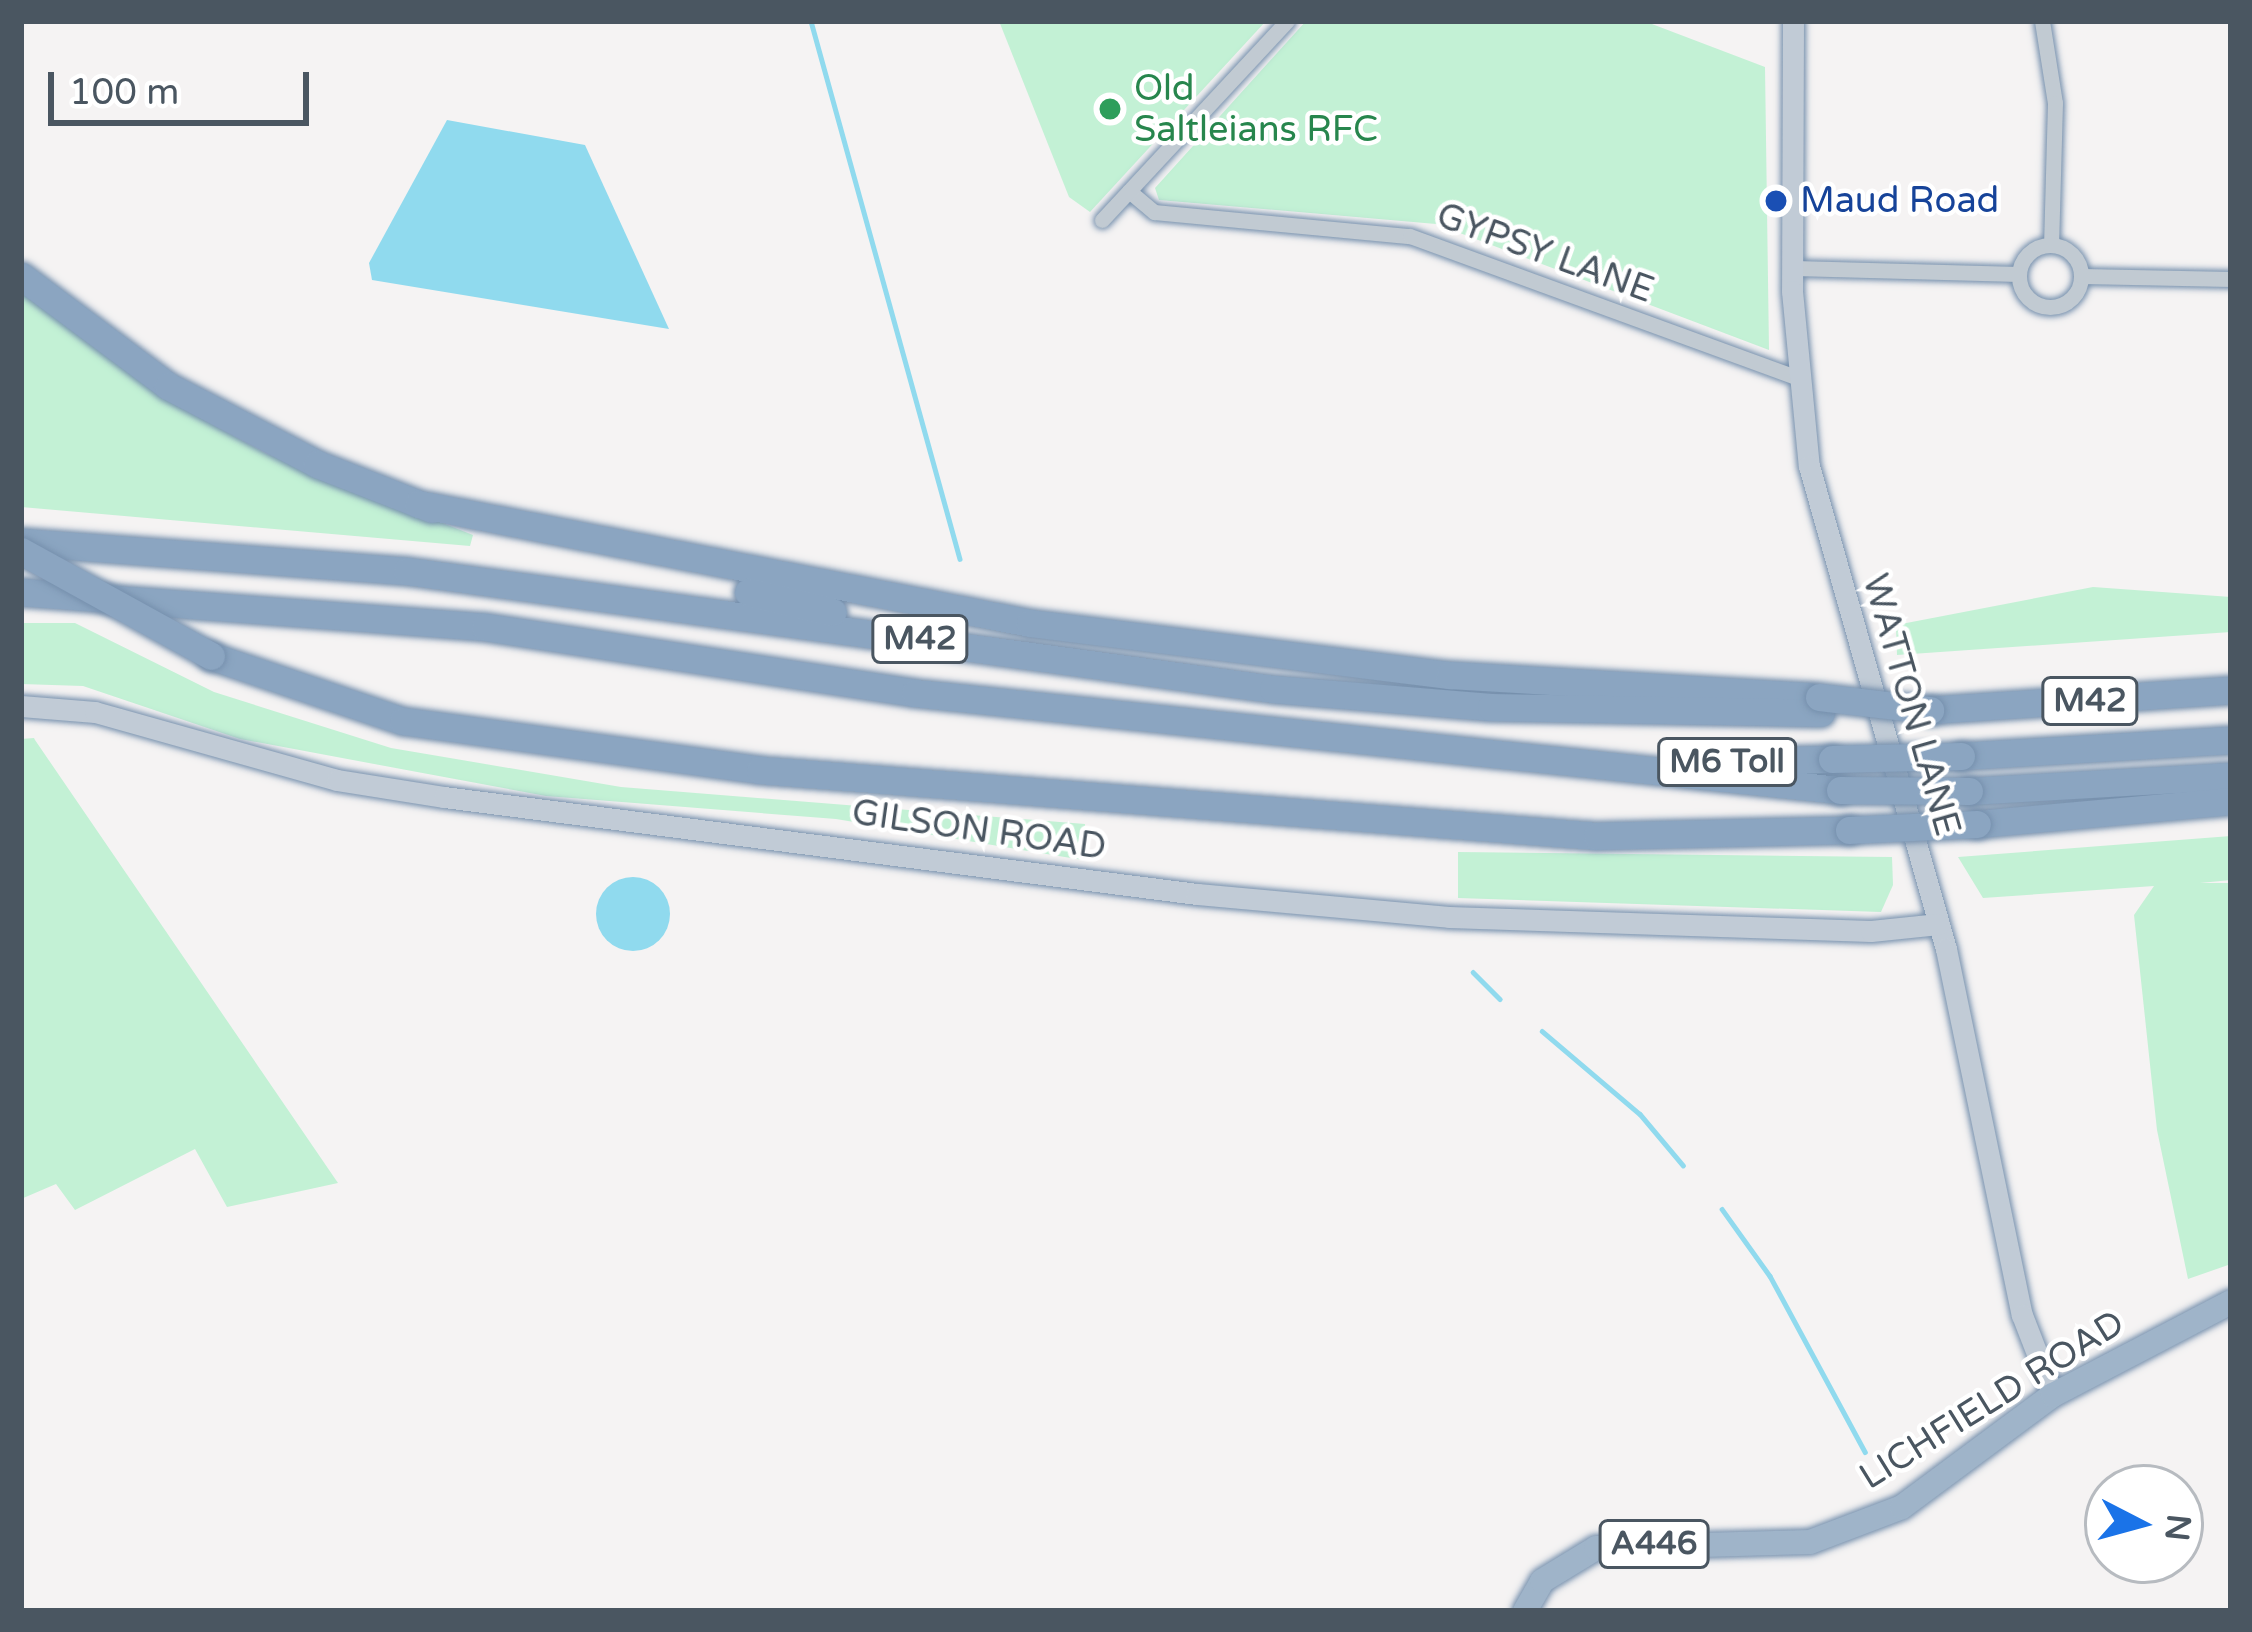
<!DOCTYPE html>
<style>
body{margin:0}
#map{position:relative;width:2252px;height:1632px;overflow:hidden;background:#f5f3f3;font-family:"Varela Round",sans-serif}
div>[style]{position:absolute}
[style*='--x']{left:calc(var(--x)*1px);top:calc(var(--y)*1px);width:calc(var(--w)*1px);rotate:calc(var(--a)*1deg)}
.green>*{inset:0;background:#c3f1d5}
.water>*{inset:0;background:#90daee}
.round{border-radius:50%}
.stream>*{height:4.5px;margin:-2.25px;padding:0 2.25px;transform-origin:2.25px;border-radius:2.25px;background:#90daee}
.roads{filter:drop-shadow(0 0 3px #7690ad) drop-shadow(0 0 3px #7690ad)}
.minor>*{height:15px;margin:-7.5px;padding:0 7.5px;transform-origin:7.5px;border-radius:7.5px;background:#c1cad2}
.minor>.ring{margin:-7.5px;padding:0;box-sizing:content-box;background:none;border:15px solid #c1cad2;border-radius:50%}
.secondary>*{height:21px;margin:-10.5px;padding:0 10.5px;transform-origin:10.5px;border-radius:10.5px;background:#c1cbd6}
.trunk>*{height:24px;margin:-12px;padding:0 12px;transform-origin:12px;border-radius:12px;background:#9fb4c9}
.motorway>*{height:27px;margin:-13.5px;padding:0 13.5px;transform-origin:13.5px;border-radius:13.5px;background:#8ba5c1}
.bridges{filter:drop-shadow(0 0 3px #7690ad) drop-shadow(0 0 3px #7690ad)}
.motorway-bridge>*{height:27px;margin:-13.5px;padding:0 13.5px;transform-origin:13.5px;border-radius:13.5px;background:#8ba5c1}
.dots>*{width:33px;height:33px;translate:-50% -50%;box-sizing:border-box;border:6px solid #fff;border-radius:50%}
span{translate:-50% -50%;white-space:nowrap;text-align:center;line-height:1.15;-webkit-text-stroke:9px #fff;paint-order:stroke}
.shield-label span{padding:3px 9px;background:#fff;border:3px solid;border-radius:9px;-webkit-text-stroke-width:0}
.shield-label{font-size:33px;color:#4a5661;font-weight:700}
.leisure-label{font-size:36px;color:#27864d}
.left{translate:0 -50%;text-align:left}
.transit-label{font-size:36px;color:#164399}
.street-label{font-size:36px;color:#4a5661}
.frame{position:absolute;inset:0;border:24px solid #4a5661;pointer-events:none}
.north{position:absolute;left:2084px;top:1464px;width:120px;height:120px;box-sizing:border-box;background:#fff;border:3px solid #b7bbc0;border-radius:50%;rotate:96deg;font-size:33px;font-weight:700;line-height:48px;text-align:center;color:#4a5661}
.north::after{content:'';display:block;margin:auto;width:42px;height:54px;background:#1a73e8;clip-path:polygon(50% 0,100% 100%,50% 72%,0 100%)}
.scale{position:absolute;left:48px;top:72px;width:261px;height:54px;box-sizing:border-box;border:6px solid #4a5661;border-top:0;padding-left:15px;font-size:36px;line-height:42px;white-space:nowrap;color:#4a5661;-webkit-text-stroke:9px #fff;paint-order:stroke}
</style>
<div id="map">
<div class="green">
<i style="clip-path:polygon(999px 21px,1266px 21px,1090px 212px,1069px 197px)"></i>
<i style="clip-path:polygon(1306px 21px,1644px 21px,1765px 67px,1769px 350px,1436px 224px,1159px 200px,1155px 188px)"></i>
<i style="clip-path:polygon(21px 293px,193px 414px,267px 454px,473px 535px,470px 546px,21px 507px)"></i>
<i style="clip-path:polygon(2093px 587px,2231px 597px,2231px 632px,1897px 655px,1896px 625px)"></i>
<i style="clip-path:polygon(21px 623px,75px 623px,214px 692px,391px 748px,621px 787px,1085px 824px,1083px 860px,836px 819px,546px 796px,240px 739px,83px 686px,21px 684px)"></i>
<i style="clip-path:polygon(34px 738px,35px 740px,338px 1183px,227px 1207px,195px 1149px,75px 1210px,56px 1184px,21px 1199px,21px 739px)"></i>
<i style="clip-path:polygon(2231px 836px,2231px 880px,2200px 883px,2231px 883px,2231px 1264px,2188px 1279px,2157px 1130px,2134px 915px,2154px 886px,1983px 898px,1958px 857px)"></i>
<i style="clip-path:polygon(1458px 852px,1892px 857px,1893px 885px,1881px 912px,1458px 898px)"></i>
</div>
<div class="water">
<i style="clip-path:polygon(447px 120px,585px 145px,669px 329px,372px 280px,369px 263px)"></i>
<i class="round" style="left:596px;top:877px;width:74px;height:74px"></i>
</div>
<div class="stream">
<i style="--x:811;--y:21;--w:558;--a:74.52"></i>
<i style="--x:1473;--y:972;--w:38;--a:45"></i>
<i style="--x:1542;--y:1031;--w:128;--a:40.3"></i>
<i style="--x:1640;--y:1114;--w:67;--a:49.9"></i>
<i style="--x:1722;--y:1209;--w:82;--a:54.4"></i>
<i style="--x:1770;--y:1276;--w:200;--a:61.6"></i>
</div>
<div class="roads">
<div class="minor">
<i style="--x:2042;--y:21;--w:83;--a:81"></i>
<i style="--x:2055;--y:103;--w:141;--a:91.6"></i>
<i style="--x:1129;--y:191;--w:33;--a:40"></i>
<i style="--x:1154;--y:212;--w:257;--a:5.4"></i>
<i style="--x:1410;--y:236;--w:411;--a:20.1"></i>
<i style="--x:1102;--y:220;--w:272;--a:-47.1"></i>
<i class="ring" style="left:2019px;top:245px;width:47px;height:47px"></i>
<i style="--x:1794;--y:268;--w:225;--a:1.5"></i>
<i style="--x:2082;--y:276;--w:149;--a:1.2"></i>
</div>
<div class="secondary">
<i style="--x:1793;--y:21;--w:270;--a:90.2"></i>
<i style="--x:1792;--y:291;--w:176;--a:84.5"></i>
<i style="--x:1809;--y:466;--w:502;--a:74.16"></i>
<i style="--x:1946;--y:949;--w:374;--a:78.3"></i>
<i style="--x:2022;--y:1315;--w:86;--a:68.8"></i>
<i style="--x:21;--y:706;--w:74;--a:4.6"></i>
<i style="--x:95;--y:712;--w:251;--a:15.7"></i>
<i style="--x:337;--y:780;--w:108;--a:9"></i>
<i style="--x:444;--y:797;--w:759;--a:7.34"></i>
<i style="--x:1197;--y:894;--w:253;--a:5.2"></i>
<i style="--x:1449;--y:917;--w:422;--a:1.9"></i>
<i style="--x:1871;--y:931;--w:68;--a:-5.9"></i>
</div>
<div class="trunk">
<i style="--x:1525;--y:1611;--w:34;--a:-60"></i>
<i style="--x:1542;--y:1581;--w:63;--a:-31.4"></i>
<i style="--x:1596;--y:1548;--w:214;--a:-1.6"></i>
<i style="--x:1810;--y:1542;--w:98;--a:-20.8"></i>
<i style="--x:1902;--y:1507;--w:188;--a:-36.6"></i>
<i style="--x:2053;--y:1395;--w:201;--a:-27.6"></i>
</div>
<div class="motorway">
<i style="--x:21;--y:276;--w:184;--a:36.8"></i>
<i style="--x:168;--y:386;--w:168;--a:27.6"></i>
<i style="--x:317;--y:464;--w:123;--a:21.4"></i>
<i style="--x:418;--y:504;--w:623;--a:11"></i>
<i style="--x:1030;--y:623;--w:423;--a:7.1"></i>
<i style="--x:1450;--y:675;--w:359;--a:3.4"></i>
<i style="--x:21;--y:542;--w:387;--a:4.3"></i>
<i style="--x:407;--y:571;--w:874;--a:7.76"></i>
<i style="--x:1273;--y:689;--w:219;--a:4.7"></i>
<i style="--x:1491;--y:707;--w:330;--a:1"></i>
<i style="--x:21;--y:592;--w:465;--a:4.3"></i>
<i style="--x:485;--y:627;--w:435;--a:8.7"></i>
<i style="--x:915;--y:693;--w:930;--a:5.99"></i>
<i style="--x:748;--y:592;--w:87;--a:13.2"></i>
<i style="--x:211;--y:656;--w:203;--a:18.7"></i>
<i style="--x:403;--y:721;--w:360;--a:7.8"></i>
<i style="--x:760;--y:770;--w:840;--a:4.51"></i>
<i style="--x:1597;--y:836;--w:252;--a:-1.4"></i>
<i style="--x:1930;--y:710;--w:302;--a:-3.8"></i>
<i style="--x:1961;--y:756;--w:270;--a:-3.4"></i>
<i style="--x:1716;--y:762;--w:116;--a:-1.5"></i>
<i style="--x:1969;--y:791;--w:262;--a:-3.3"></i>
<i style="--x:1977;--y:824;--w:255;--a:-5.2"></i>
</div>
</div>
<div class="bridges">
<div class="motorway-bridge">
<i style="--x:21;--y:551;--w:217;--a:28.9"></i>
<i style="--x:1819;--y:697;--w:112;--a:6.7"></i>
<i style="--x:1832;--y:759;--w:129;--a:-1.3"></i>
<i style="--x:1840;--y:790;--w:129;--a:0.4"></i>
<i style="--x:1849;--y:830;--w:128;--a:-2.7"></i>
</div>
</div>
<div class="dots">
<i style="left:1110px;top:109px;background:#2e9e5b"></i>
<i style="left:1776px;top:201px;background:#1a4fb4"></i>
</div>
<div class="shield-label">
<span style="left:920px;top:639px">M42</span>
<span style="left:2090px;top:701px">M42</span>
<span style="left:1727px;top:762px">M6 Toll</span>
<span style="left:1654px;top:1544px">A446</span>
</div>
<div class="leisure-label">
<span class="left" style="left:1134px;top:109px">Old<br>Saltleians RFC</span>
</div>
<div class="transit-label">
<span class="left" style="left:1800px;top:201px">Maud Road</span>
</div>
<div class="street-label">
<span style="left:1545px;top:253px;rotate:20deg">GYPSY LANE</span>
<span style="left:1911px;top:705px;rotate:74deg">WATTON LANE</span>
<span style="left:979px;top:830px;rotate:8deg">GILSON ROAD</span>
<span style="left:1992px;top:1400px;rotate:-32deg">LICHFIELD ROAD</span>
</div>
<div class="frame"></div>
<div class="north">N</div>
<div class="scale">100 m</div>
</div>
